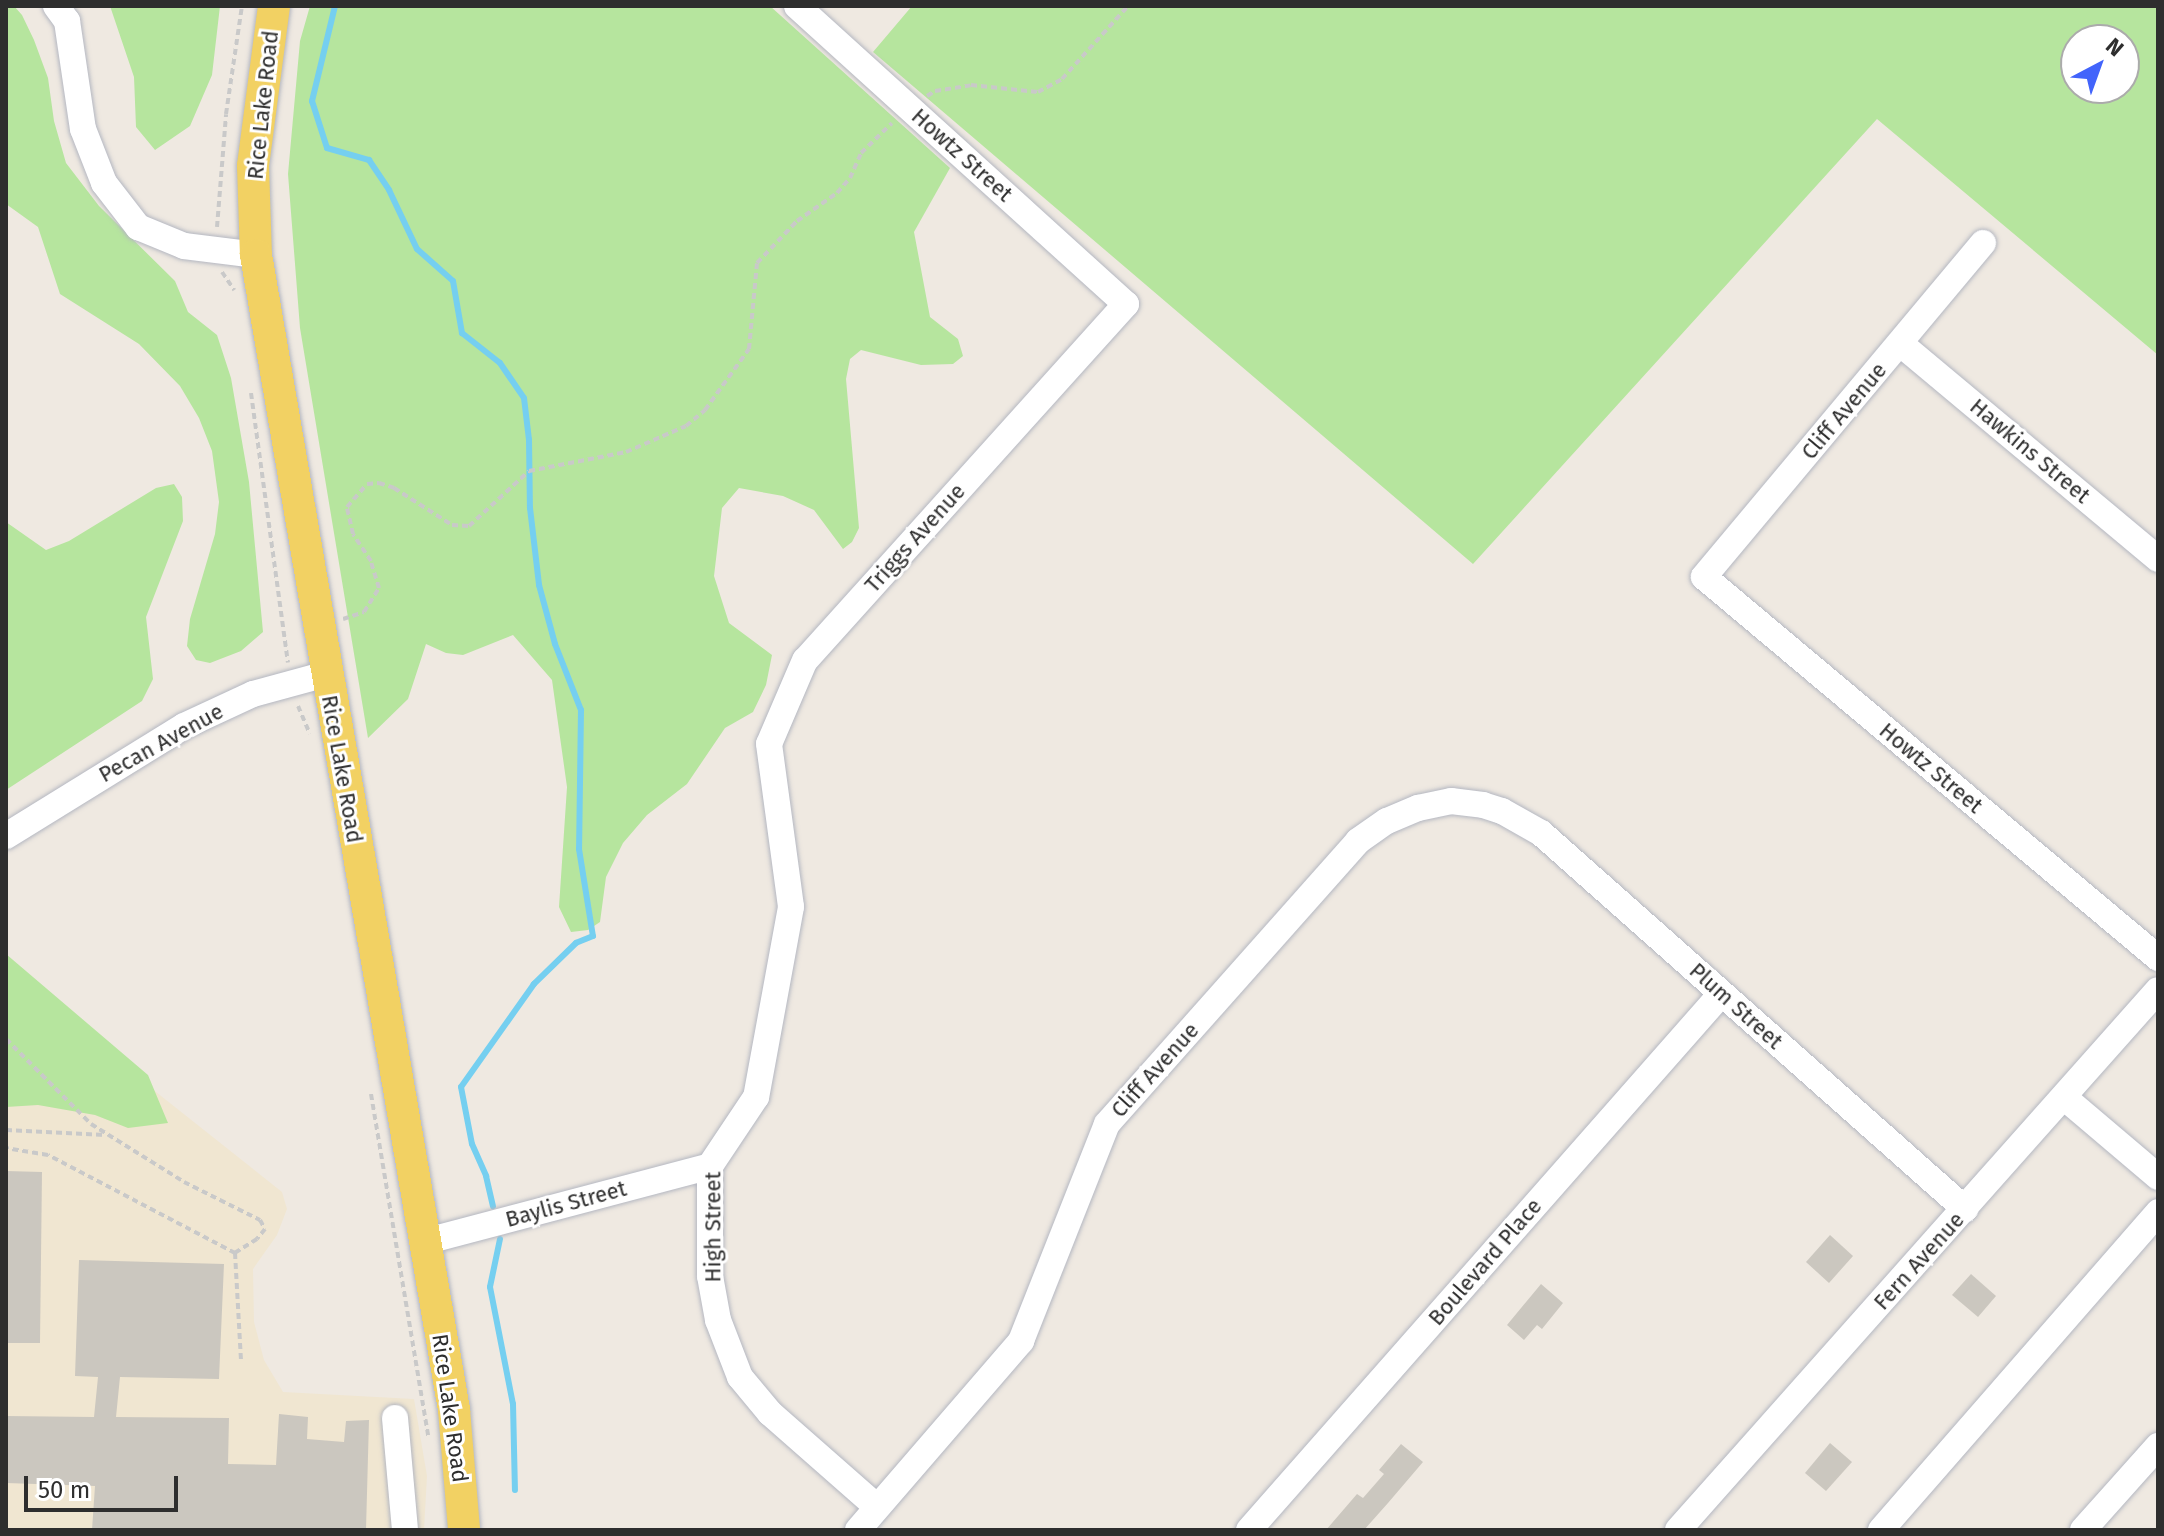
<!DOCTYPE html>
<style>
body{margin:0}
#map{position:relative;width:2164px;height:1536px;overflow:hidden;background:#efe9e1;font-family:"Fira Sans",sans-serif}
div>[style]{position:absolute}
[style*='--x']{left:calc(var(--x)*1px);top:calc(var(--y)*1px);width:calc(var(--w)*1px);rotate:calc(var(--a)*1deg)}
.education>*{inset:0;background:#f0e6d1}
.green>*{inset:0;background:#b6e59e}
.stream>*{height:6px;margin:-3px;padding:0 3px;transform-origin:3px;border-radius:3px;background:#75cff0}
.building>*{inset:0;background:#cbc7bf}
.path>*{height:4px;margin-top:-2px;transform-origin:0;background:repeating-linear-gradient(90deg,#c9c9c9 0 6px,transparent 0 10px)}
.roads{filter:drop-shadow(0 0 2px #b4b7c1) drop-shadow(0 0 2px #b4b7c1)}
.minor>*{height:26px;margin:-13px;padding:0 13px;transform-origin:13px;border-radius:13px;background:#fff}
.major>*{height:32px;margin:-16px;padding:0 16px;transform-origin:16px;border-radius:16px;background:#f2d163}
span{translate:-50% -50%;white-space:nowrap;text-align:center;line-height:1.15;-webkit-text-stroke:6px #fff;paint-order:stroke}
.street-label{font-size:22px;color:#2e2e2e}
.frame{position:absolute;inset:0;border:8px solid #2e2e2e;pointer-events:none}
.north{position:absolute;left:2060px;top:24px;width:80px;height:80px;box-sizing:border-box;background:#fff;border:2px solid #ababab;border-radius:50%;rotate:41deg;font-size:22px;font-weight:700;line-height:32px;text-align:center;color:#2e2e2e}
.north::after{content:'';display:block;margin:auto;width:28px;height:36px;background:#4264fb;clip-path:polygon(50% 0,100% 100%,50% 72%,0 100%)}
.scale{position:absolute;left:24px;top:1476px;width:154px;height:36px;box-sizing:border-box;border:4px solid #2e2e2e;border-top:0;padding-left:10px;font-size:24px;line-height:28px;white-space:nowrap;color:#2e2e2e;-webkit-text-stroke:6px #fff;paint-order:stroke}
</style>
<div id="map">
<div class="education">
<i style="clip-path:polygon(6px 973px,282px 1192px,287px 1209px,277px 1235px,253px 1269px,254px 1322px,264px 1360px,283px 1392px,414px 1399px,427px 1476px,424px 1530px,6px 1530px)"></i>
</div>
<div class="green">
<i style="clip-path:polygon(6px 6px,14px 6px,22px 15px,34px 40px,48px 78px,54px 121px,66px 163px,99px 206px,175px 281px,188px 312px,217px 335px,231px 378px,249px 482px,263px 632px,241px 651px,210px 663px,196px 660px,187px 646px,190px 619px,215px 534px,219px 502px,212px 451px,199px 418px,180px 386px,139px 344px,60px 294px,38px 227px,6px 204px)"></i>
<i style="clip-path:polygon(110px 6px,220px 6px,212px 75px,190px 126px,155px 150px,136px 127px,134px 77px)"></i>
<i style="clip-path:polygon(310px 6px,770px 6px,950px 168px,914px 232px,930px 317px,958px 339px,963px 356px,953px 364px,921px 365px,861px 350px,850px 359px,846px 379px,859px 528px,852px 542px,843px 549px,814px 510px,783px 496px,739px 488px,722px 508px,714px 576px,729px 623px,772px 655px,766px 685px,753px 712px,725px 728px,687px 784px,647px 815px,623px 843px,606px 877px,600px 922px,588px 930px,571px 932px,559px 907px,567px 787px,552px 680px,513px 635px,463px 655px,446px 653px,426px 644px,408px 699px,368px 738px,300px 328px,288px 174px,300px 41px)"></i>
<i style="clip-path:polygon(evenodd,912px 6px,2158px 6px,2158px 355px,1877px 119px,1473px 564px,873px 52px,912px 6px,2124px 40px,2124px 88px,2076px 88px,2076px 40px,2124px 40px)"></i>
<i style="clip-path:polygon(174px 484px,182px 497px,183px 521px,146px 617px,153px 679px,142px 701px,6px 790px,6px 522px,46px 550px,69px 541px,156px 488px)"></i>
<i style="clip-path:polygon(6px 954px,148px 1075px,168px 1123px,128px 1128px,95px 1115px,38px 1105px,6px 1107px)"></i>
</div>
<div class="stream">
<i style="--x:335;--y:6;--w:98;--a:103.6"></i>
<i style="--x:312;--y:101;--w:49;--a:72.3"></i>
<i style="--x:327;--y:148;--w:44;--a:15.9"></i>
<i style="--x:369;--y:160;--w:36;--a:56"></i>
<i style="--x:389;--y:190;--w:65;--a:64.6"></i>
<i style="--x:417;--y:249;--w:48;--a:41.6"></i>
<i style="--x:453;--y:281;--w:53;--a:80.2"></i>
<i style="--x:462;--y:333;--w:48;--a:38.3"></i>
<i style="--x:500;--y:363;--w:42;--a:55.6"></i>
<i style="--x:524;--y:398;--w:42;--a:83.2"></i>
<i style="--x:529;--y:440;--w:68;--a:89.2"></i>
<i style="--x:530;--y:508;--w:78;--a:83.3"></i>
<i style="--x:539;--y:585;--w:61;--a:74.8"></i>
<i style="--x:555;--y:644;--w:71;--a:68.5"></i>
<i style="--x:581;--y:710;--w:139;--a:90.8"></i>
<i style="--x:579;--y:849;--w:88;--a:80.9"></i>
<i style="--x:593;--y:936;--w:18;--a:158"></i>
<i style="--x:576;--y:943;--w:59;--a:135.7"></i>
<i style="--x:534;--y:984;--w:126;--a:125.3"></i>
<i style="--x:461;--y:1087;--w:58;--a:79.1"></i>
<i style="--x:472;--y:1144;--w:35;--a:66"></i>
<i style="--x:486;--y:1176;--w:31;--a:77"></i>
<i style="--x:500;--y:1239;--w:49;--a:101.8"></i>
<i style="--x:490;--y:1287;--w:119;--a:78.9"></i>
<i style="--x:513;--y:1404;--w:86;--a:88.7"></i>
</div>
<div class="building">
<i style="clip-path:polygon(6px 1171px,42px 1172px,40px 1343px,6px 1343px)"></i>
<i style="clip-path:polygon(1830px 1235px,1853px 1256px,1829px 1283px,1806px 1262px)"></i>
<i style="clip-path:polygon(79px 1260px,224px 1264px,219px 1379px,120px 1377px,116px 1417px,229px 1418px,228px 1464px,276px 1465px,279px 1414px,308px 1417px,307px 1439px,344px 1442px,346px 1421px,369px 1420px,366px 1530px,92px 1530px,95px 1486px,6px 1483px,6px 1416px,94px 1417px,98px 1377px,75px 1376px)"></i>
<i style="clip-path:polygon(1971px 1274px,1996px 1296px,1978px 1317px,1952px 1295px)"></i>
<i style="clip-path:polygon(1541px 1284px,1563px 1303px,1542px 1329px,1537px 1325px,1524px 1340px,1507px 1325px)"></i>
<i style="clip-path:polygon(1830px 1443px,1852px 1462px,1826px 1491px,1805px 1473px)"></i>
<i style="clip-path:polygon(1401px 1444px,1423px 1462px,1388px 1503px,1364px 1530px,1326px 1530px,1357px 1494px,1363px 1498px,1384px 1474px,1379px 1470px)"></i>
</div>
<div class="path">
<i style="--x:927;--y:96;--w:9;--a:-32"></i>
<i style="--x:935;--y:91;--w:36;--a:-9"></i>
<i style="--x:971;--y:85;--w:67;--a:6"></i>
<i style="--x:1038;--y:92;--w:27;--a:-28"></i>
<i style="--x:1062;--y:79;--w:98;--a:-47.9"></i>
<i style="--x:217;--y:227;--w:113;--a:-85.4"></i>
<i style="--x:226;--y:114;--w:109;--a:-81.6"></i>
<i style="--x:222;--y:272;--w:22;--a:56"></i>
<i style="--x:251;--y:393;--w:272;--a:82.2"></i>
<i style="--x:343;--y:619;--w:22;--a:-18"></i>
<i style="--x:364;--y:612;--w:28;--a:-58"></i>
<i style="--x:379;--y:588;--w:28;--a:-107"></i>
<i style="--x:371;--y:561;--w:32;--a:-124"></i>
<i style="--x:353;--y:534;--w:28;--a:-103"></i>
<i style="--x:347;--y:507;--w:30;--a:-49"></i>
<i style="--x:367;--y:484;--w:12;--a:-5"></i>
<i style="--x:379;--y:483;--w:16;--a:18"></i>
<i style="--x:394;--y:488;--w:69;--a:32.5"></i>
<i style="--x:452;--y:525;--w:17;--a:3"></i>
<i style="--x:469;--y:526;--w:81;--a:-42.5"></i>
<i style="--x:529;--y:471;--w:99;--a:-11.1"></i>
<i style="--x:626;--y:452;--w:65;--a:-23.4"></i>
<i style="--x:686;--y:426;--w:25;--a:-40"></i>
<i style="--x:705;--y:410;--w:75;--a:-54.2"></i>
<i style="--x:749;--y:349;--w:86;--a:-84.7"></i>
<i style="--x:757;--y:263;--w:58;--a:-46.4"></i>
<i style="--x:797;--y:221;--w:49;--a:-35"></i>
<i style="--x:837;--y:193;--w:20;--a:-49"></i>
<i style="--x:850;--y:178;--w:27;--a:-66"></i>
<i style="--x:861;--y:153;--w:43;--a:-44.1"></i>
<i style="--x:298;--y:706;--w:30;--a:67"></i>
<i style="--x:6;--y:1039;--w:120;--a:45"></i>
<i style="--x:91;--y:1124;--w:110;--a:31.9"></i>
<i style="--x:184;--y:1182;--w:85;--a:26.6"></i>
<i style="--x:260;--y:1220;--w:10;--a:61"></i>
<i style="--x:265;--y:1229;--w:13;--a:129"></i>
<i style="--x:257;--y:1239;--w:26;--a:148"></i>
<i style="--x:235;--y:1253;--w:211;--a:-152.3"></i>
<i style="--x:48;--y:1155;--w:43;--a:-170.5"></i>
<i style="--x:371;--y:1094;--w:347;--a:80.5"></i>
<i style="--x:6;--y:1130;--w:99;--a:2.9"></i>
<i style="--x:235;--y:1253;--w:109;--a:86.8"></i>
</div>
<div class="roads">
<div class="minor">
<i style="--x:56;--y:6;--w:19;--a:54"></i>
<i style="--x:67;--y:21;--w:109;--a:81.6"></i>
<i style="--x:83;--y:129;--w:58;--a:68.7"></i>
<i style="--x:104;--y:183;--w:56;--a:52.3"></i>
<i style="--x:138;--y:227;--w:50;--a:22.4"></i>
<i style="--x:184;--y:246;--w:73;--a:7.1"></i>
<i style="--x:797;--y:6;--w:444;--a:42.2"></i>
<i style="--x:1126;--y:304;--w:479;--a:132"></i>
<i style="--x:805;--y:660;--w:91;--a:113.2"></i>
<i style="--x:769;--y:744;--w:164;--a:82.3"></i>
<i style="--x:791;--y:907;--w:193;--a:100.4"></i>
<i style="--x:756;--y:1097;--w:83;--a:123.7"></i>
<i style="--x:710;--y:1166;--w:110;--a:90"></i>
<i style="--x:710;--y:1276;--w:45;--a:79.7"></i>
<i style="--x:718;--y:1320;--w:61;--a:68.9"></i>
<i style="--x:740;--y:1377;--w:47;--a:50.2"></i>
<i style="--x:770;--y:1413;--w:142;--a:41.3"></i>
<i style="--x:1983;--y:243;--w:435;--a:129.9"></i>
<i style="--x:1704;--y:577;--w:593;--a:40"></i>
<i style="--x:1901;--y:344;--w:335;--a:39.9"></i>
<i style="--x:6;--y:836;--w:209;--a:-31.7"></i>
<i style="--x:184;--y:726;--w:76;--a:-24.9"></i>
<i style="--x:253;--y:694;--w:76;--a:-15.3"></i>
<i style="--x:2065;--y:1098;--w:122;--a:40.3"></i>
<i style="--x:423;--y:1242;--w:297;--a:-14.8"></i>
<i style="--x:395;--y:1418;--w:112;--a:84.9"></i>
<i style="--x:858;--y:1530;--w:250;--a:-49.2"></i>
<i style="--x:1021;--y:1341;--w:233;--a:-68.4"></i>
<i style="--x:1107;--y:1124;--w:378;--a:-48.4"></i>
<i style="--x:1358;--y:841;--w:35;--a:-35"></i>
<i style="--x:1387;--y:821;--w:34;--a:-23"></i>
<i style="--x:1418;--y:808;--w:34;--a:-12"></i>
<i style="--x:1451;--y:801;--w:32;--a:7"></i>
<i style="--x:1483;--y:805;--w:20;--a:18"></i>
<i style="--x:1502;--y:811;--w:45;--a:29.4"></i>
<i style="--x:1541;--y:833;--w:567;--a:41.57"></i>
<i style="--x:1249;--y:1530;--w:714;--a:-48.63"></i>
<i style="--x:1678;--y:1530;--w:722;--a:-48.37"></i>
<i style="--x:1881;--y:1530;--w:422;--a:-48.9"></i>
<i style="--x:2083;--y:1530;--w:113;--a:-48.2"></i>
</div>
<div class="major">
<i style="--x:274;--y:6;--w:161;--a:97.5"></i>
<i style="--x:253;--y:166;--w:89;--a:88.1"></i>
<i style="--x:256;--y:255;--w:1172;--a:80.27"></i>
<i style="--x:454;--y:1410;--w:120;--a:85.2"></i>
</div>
</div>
<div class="street-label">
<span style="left:263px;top:105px;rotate:-84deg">Rice Lake Road</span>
<span style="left:962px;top:155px;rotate:42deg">Howtz Street</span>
<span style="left:1844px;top:411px;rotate:-50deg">Cliff Avenue</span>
<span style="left:2030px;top:451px;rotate:40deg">Hawkins Street</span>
<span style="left:915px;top:538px;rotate:-48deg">Triggs Avenue</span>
<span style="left:161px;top:743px;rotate:-29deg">Pecan Avenue</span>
<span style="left:1931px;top:768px;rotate:40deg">Howtz Street</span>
<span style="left:342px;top:769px;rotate:80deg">Rice Lake Road</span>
<span style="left:1736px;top:1006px;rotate:42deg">Plum Street</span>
<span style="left:1155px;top:1070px;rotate:-48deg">Cliff Avenue</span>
<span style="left:566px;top:1204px;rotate:-15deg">Baylis Street</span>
<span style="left:713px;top:1227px;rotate:-90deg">High Street</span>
<span style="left:1919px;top:1261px;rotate:-48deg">Fern Avenue</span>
<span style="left:1485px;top:1262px;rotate:-49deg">Boulevard Place</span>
<span style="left:450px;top:1408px;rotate:82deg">Rice Lake Road</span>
</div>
<div class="frame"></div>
<div class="north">N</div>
<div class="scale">50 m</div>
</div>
